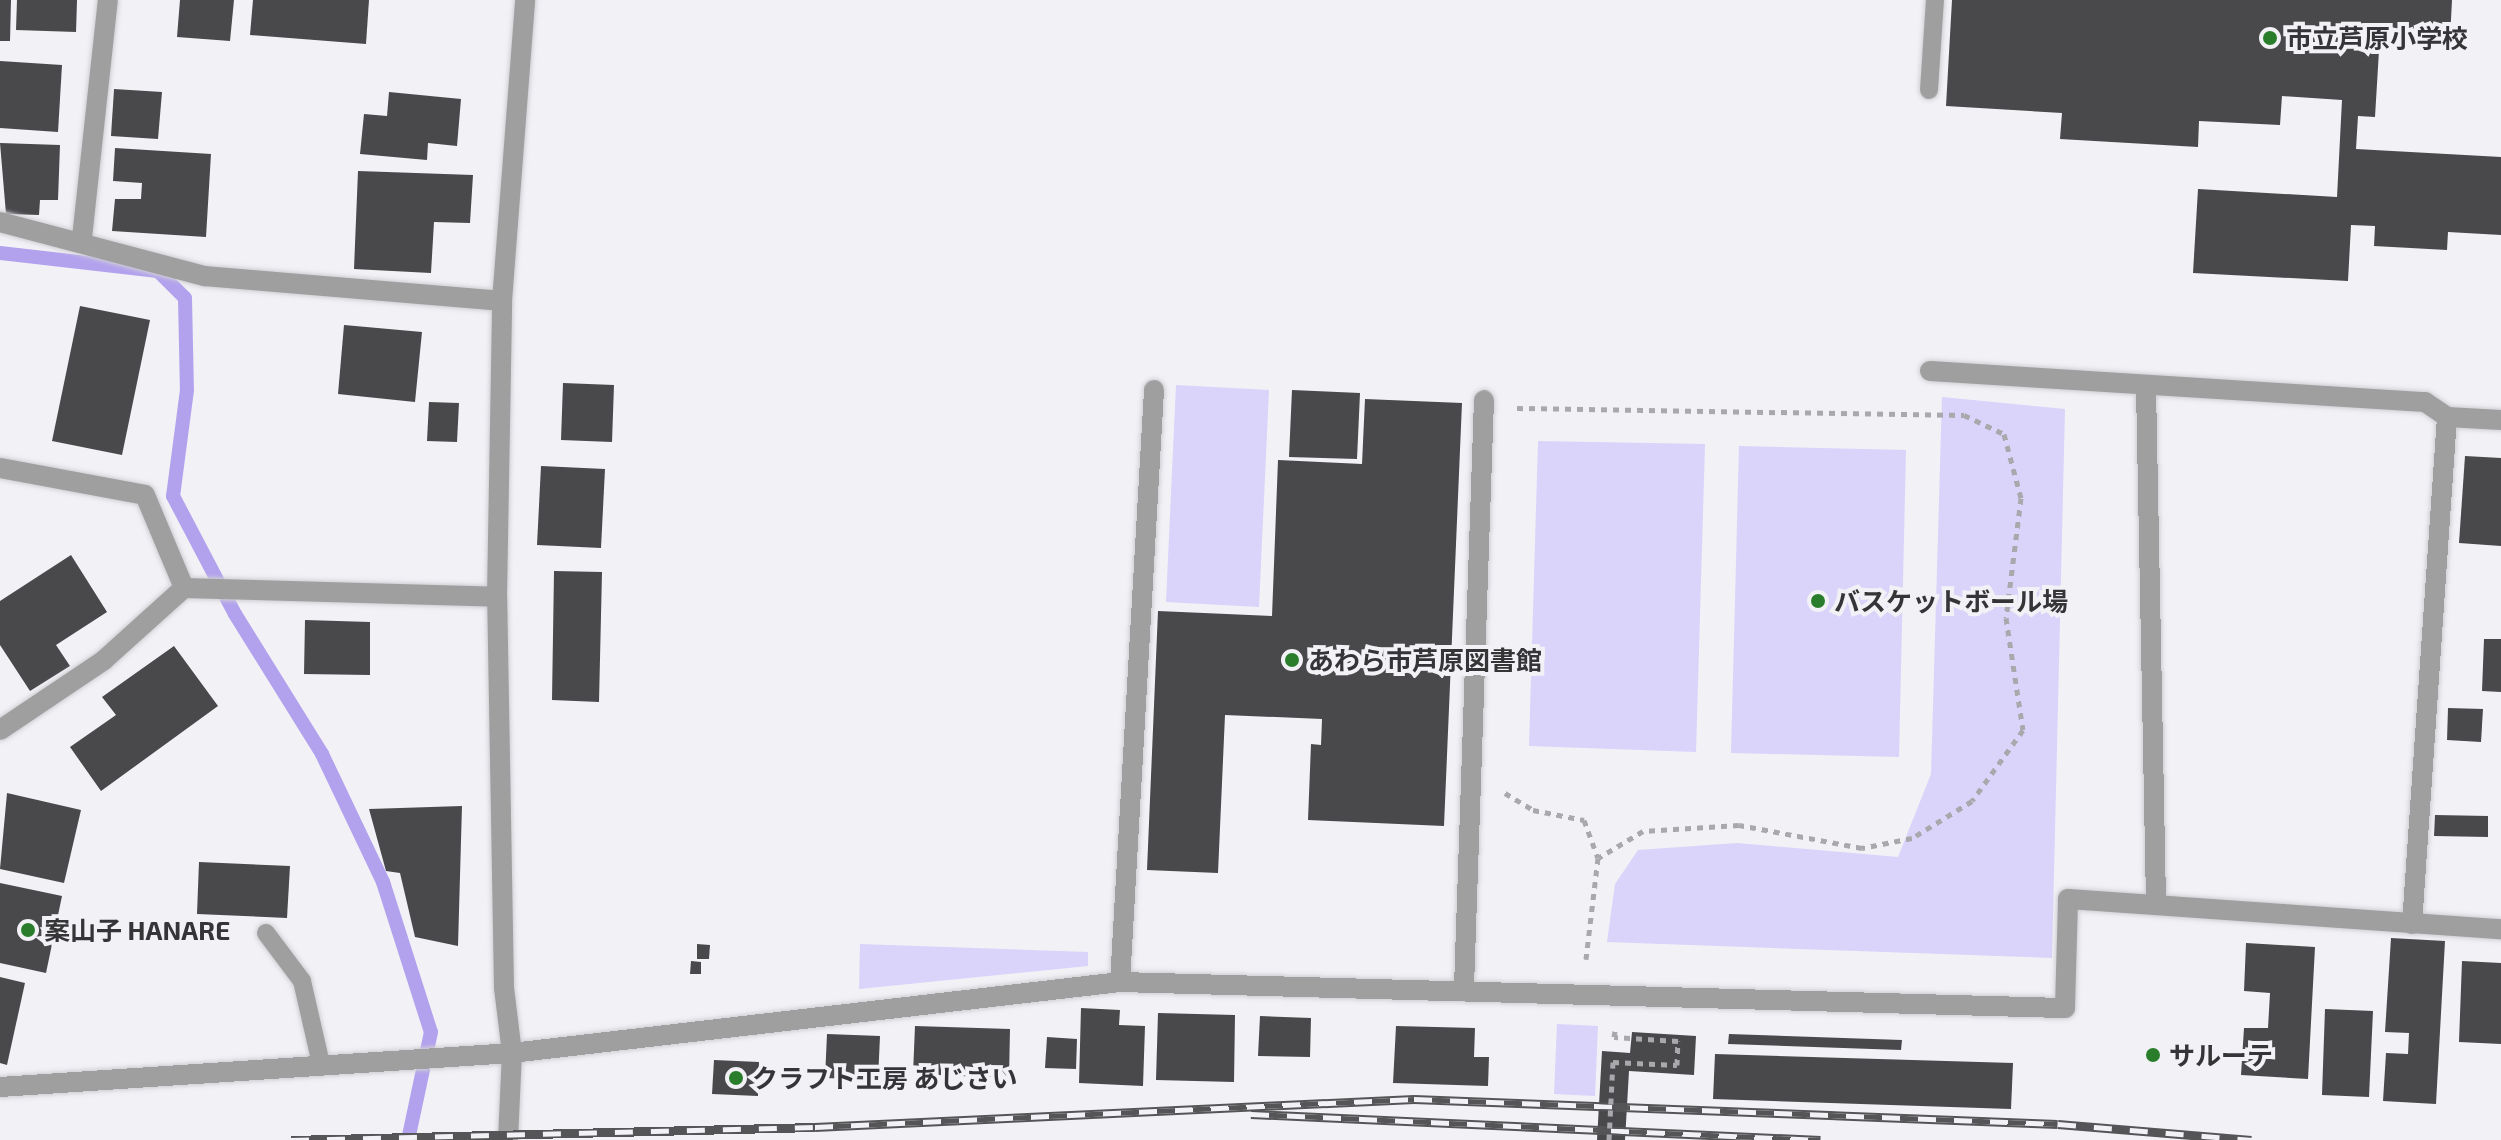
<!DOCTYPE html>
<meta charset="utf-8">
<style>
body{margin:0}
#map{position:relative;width:2501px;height:1140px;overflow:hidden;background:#f2f1f6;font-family:"Exo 2","Noto Sans JP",sans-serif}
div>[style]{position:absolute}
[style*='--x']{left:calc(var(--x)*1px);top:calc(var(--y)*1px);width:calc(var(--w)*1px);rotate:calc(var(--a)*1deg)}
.green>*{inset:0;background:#dad3fa}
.stream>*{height:14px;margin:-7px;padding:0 7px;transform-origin:7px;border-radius:7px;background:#b2a2ee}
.building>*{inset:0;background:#49494c}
.path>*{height:5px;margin-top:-2.5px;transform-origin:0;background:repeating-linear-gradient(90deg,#a9a9ad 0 6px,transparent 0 12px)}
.roads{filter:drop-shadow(0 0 2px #d0cfd4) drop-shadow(0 0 2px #d0cfd4)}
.service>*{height:18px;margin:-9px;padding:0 9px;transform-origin:9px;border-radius:9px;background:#9f9fa0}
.minor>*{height:20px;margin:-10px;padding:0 10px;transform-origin:10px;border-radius:10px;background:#9f9fa0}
.rail>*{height:9px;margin-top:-4.5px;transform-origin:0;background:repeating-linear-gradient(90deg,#f2f1f6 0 18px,#555557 0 36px);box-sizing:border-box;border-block:2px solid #555557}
.path-bridge>*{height:5px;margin-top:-2.5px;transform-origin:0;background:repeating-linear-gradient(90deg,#a9a9ad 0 6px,transparent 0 12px)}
.dots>*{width:22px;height:22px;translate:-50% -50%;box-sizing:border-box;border:4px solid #f2f1f6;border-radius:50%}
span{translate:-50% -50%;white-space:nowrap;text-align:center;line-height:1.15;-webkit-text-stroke:8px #f2f1f6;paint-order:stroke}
.poi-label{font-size:26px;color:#353537;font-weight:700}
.left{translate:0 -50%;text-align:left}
</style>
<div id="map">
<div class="green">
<i style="clip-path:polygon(1176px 385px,1269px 390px,1259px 607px,1166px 602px)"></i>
<i style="clip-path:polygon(1942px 397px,2065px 409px,2052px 958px,1607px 942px,1615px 884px,1638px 850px,1737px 843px,1898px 857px,1931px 774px)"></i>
<i style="clip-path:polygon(1538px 441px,1705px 444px,1696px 752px,1529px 746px)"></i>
<i style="clip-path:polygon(1739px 446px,1906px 450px,1899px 757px,1731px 753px)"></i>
<i style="clip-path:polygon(860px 944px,1088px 952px,1088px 966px,859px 989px)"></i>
<i style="clip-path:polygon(1557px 1024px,1598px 1026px,1595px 1096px,1554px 1094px)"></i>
</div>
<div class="stream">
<i style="--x:0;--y:253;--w:159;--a:6.5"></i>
<i style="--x:158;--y:271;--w:38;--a:45"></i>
<i style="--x:185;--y:298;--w:92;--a:88.8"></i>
<i style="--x:187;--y:390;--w:107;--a:97.5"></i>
<i style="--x:173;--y:496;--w:133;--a:62.3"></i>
<i style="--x:235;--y:614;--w:165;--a:58.1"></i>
<i style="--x:322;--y:754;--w:142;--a:64.5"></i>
<i style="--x:383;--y:882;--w:157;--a:72.3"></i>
<i style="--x:431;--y:1032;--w:110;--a:102"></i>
</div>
<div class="building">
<i style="clip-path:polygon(0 0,11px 0,10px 41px,0 41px)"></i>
<i style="clip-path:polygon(17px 0,77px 0,76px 32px,16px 30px)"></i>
<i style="clip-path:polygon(180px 0,234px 0,230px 41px,177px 37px)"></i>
<i style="clip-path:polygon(253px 0,369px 0,366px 44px,250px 35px)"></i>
<i style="clip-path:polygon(1952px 0,2452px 0,2450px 39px,2380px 34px,2375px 117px,2358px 116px,2356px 149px,2501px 157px,2501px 235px,2448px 232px,2447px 250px,2374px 246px,2375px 226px,2351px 225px,2348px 281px,2193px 273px,2198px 189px,2337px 197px,2342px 100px,2282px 96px,2280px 125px,2199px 121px,2198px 147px,2060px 139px,2062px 113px,1946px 106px)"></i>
<i style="clip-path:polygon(0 61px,62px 65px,58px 132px,0 128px)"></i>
<i style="clip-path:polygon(114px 89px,162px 92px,158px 139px,111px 136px)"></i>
<i style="clip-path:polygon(389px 92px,461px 99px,457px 146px,428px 143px,427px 160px,360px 154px,364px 114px,387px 116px)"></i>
<i style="clip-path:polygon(0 143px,60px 145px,58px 200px,40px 200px,39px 215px,6px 214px)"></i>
<i style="clip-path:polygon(115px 148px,211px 154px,206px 237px,112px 231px,115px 199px,141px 199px,142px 183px,113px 181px)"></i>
<i style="clip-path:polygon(358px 171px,473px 175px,470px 223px,434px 222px,431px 273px,354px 269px)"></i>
<i style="clip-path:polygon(80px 306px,150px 320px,122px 455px,52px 441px)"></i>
<i style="clip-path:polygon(344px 325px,422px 332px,415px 402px,338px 394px)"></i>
<i style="clip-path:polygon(563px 383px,614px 385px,612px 442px,561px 440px)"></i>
<i style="clip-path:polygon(1292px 390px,1360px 393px,1357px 459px,1289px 457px)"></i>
<i style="clip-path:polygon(1365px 399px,1462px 403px,1444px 826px,1308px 820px,1311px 744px,1321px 745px,1322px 719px,1225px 715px,1218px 873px,1147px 870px,1158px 611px,1272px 616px,1278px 460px,1362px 464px)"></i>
<i style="clip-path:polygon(429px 402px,459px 403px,457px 442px,427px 441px)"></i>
<i style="clip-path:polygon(2465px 456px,2501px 458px,2501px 546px,2459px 543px)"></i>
<i style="clip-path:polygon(541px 466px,605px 469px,601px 548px,537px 545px)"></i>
<i style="clip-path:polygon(71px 555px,107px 612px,56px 645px,70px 666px,30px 691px,0 645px,0 601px)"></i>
<i style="clip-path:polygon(554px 571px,602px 572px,599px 702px,552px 700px)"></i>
<i style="clip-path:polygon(305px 620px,370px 622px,370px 675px,304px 674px)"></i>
<i style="clip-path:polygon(2484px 639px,2501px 639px,2501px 692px,2482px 691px)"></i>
<i style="clip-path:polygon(174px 646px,218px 706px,101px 791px,70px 747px,116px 715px,102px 697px)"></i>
<i style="clip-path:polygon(2448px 708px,2483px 709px,2481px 742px,2447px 740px)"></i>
<i style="clip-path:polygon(7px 793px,81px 810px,64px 883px,0 869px)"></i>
<i style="clip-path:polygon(462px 806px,458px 946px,415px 937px,400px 873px,386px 871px,369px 809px)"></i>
<i style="clip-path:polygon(2435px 815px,2488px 816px,2488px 837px,2434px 836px)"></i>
<i style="clip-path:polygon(199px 862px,290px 866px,287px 918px,197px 914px)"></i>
<i style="clip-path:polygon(0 883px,62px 896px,46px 973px,0 963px)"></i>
<i style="clip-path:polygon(2391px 938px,2445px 941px,2436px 1104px,2383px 1101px,2386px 1053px,2408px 1054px,2409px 1033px,2385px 1032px)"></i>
<i style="clip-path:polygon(2246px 943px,2315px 947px,2308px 1079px,2241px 1075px,2244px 1028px,2268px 1028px,2270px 993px,2244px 991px)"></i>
<i style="clip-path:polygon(697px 944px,710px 945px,709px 959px,697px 959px)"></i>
<i style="clip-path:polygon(691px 961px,701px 962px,701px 974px,690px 974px)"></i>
<i style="clip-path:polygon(2462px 961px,2501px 963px,2501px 1044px,2459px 1042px)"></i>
<i style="clip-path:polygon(0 977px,25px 983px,7px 1065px,0 1063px)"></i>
<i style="clip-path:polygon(1081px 1008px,1120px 1010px,1119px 1025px,1145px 1026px,1143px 1086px,1079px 1083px)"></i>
<i style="clip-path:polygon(2325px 1009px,2373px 1011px,2369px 1097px,2322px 1095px)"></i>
<i style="clip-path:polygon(1158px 1013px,1235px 1015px,1234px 1082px,1156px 1080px)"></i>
<i style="clip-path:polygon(1260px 1016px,1311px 1018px,1310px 1057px,1258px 1056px)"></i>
<i style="clip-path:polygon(915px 1026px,1010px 1029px,1009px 1078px,913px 1074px)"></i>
<i style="clip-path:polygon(1396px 1026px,1475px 1028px,1474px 1057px,1489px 1057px,1488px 1086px,1393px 1083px)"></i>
<i style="clip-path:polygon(1632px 1032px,1696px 1036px,1694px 1075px,1629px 1071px,1625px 1140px,1597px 1140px,1602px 1051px,1630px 1053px)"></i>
<i style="clip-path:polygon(827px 1034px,880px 1036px,878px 1080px,825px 1078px)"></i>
<i style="clip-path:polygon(1729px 1034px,1902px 1040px,1901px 1050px,1728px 1044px)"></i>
<i style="clip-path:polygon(1047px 1037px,1077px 1039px,1076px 1069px,1045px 1068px)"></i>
<i style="clip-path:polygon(1715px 1054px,2013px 1063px,2011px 1109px,1713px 1099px)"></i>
<i style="clip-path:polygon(714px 1060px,759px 1062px,758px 1096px,712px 1094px)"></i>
</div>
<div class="path">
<i style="--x:1517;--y:408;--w:447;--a:0.9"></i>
<i style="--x:1964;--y:415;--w:44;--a:25.4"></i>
<i style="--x:2004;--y:434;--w:66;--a:75.1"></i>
<i style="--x:2021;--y:498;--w:121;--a:97.1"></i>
<i style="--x:2006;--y:618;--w:113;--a:81.4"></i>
<i style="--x:2023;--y:730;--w:87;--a:125.7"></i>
<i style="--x:1972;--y:801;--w:70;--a:148.3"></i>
<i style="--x:1912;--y:838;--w:51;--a:168.7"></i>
<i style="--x:1862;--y:848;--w:125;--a:-169.4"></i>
<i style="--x:1739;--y:825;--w:96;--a:176.4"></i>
<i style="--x:1643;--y:831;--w:52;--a:149"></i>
<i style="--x:1598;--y:858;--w:102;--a:96.8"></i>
<i style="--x:1505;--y:793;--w:33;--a:31"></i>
<i style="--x:1533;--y:810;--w:52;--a:11.1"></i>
<i style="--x:1584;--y:820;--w:40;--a:69.8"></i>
<i style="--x:1613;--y:1062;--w:64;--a:2.7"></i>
<i style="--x:1677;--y:1065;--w:24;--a:-88"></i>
<i style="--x:1678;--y:1041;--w:64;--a:-176.4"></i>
<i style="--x:1614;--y:1037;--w:6;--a:-81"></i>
</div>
<div class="roads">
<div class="service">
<i style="--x:1929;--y:90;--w:90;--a:-86.2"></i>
<i style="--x:266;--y:933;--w:60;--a:53.1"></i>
<i style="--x:302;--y:981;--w:85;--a:77.1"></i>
</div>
<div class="minor">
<i style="--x:0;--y:222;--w:212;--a:14.8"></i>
<i style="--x:205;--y:276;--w:298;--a:4.8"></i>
<i style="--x:82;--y:238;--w:239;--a:-83.8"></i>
<i style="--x:1930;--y:371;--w:496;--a:3.6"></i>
<i style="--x:2425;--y:402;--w:27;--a:34"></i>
<i style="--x:2447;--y:417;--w:54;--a:3.2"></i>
<i style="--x:2146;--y:386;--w:514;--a:88.89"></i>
<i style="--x:0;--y:468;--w:147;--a:10.5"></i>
<i style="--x:145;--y:495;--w:101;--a:67.2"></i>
<i style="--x:0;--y:730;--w:125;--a:-33.9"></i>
<i style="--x:104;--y:660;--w:108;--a:-42"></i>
<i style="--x:184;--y:588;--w:313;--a:1.6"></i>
<i style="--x:2412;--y:924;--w:508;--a:-86.05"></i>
<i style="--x:1120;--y:982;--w:593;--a:-86.71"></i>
<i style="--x:1464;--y:987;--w:587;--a:-88.05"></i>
<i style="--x:0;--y:1087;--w:513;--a:-3.8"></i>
<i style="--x:512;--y:1053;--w:612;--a:-6.66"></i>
<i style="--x:1120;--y:982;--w:945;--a:1.58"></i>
<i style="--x:2065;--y:1008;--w:109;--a:-88.4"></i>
<i style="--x:2068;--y:899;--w:434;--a:4"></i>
<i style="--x:508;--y:1140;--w:87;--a:-87.4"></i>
<i style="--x:512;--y:1053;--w:65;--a:-97"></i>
<i style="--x:504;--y:988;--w:391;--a:-91"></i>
<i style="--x:497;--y:597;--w:296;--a:-89"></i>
<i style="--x:502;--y:301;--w:302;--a:-85.6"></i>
</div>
</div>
<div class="rail">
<i style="--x:1251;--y:1114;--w:570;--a:2.62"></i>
<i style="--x:291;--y:1140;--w:524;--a:-1.42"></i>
<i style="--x:815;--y:1127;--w:600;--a:-2.68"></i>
<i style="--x:1414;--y:1099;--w:644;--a:2.22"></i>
<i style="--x:2058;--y:1124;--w:194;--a:4.7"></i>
</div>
<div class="path-bridge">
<i style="--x:1609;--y:1140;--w:78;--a:-87.1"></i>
</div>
<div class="dots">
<i style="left:2270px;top:38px;background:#2a7e2b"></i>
<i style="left:1818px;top:601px;background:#2a7e2b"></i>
<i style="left:1292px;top:660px;background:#2a7e2b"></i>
<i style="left:28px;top:930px;background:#2a7e2b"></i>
<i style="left:2153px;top:1055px;background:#2a7e2b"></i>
<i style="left:736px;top:1078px;background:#2a7e2b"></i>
</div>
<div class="poi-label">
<span class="left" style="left:2286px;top:38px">市立芦原小学校</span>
<span class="left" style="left:1834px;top:601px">バスケットボール場</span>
<span class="left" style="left:1308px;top:660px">あわら市芦原図書館</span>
<span class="left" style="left:44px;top:930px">案山子 HANARE</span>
<span class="left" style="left:2169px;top:1055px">サルーテ</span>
<span class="left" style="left:752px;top:1078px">クラフト工房 あじさい</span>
</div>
</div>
